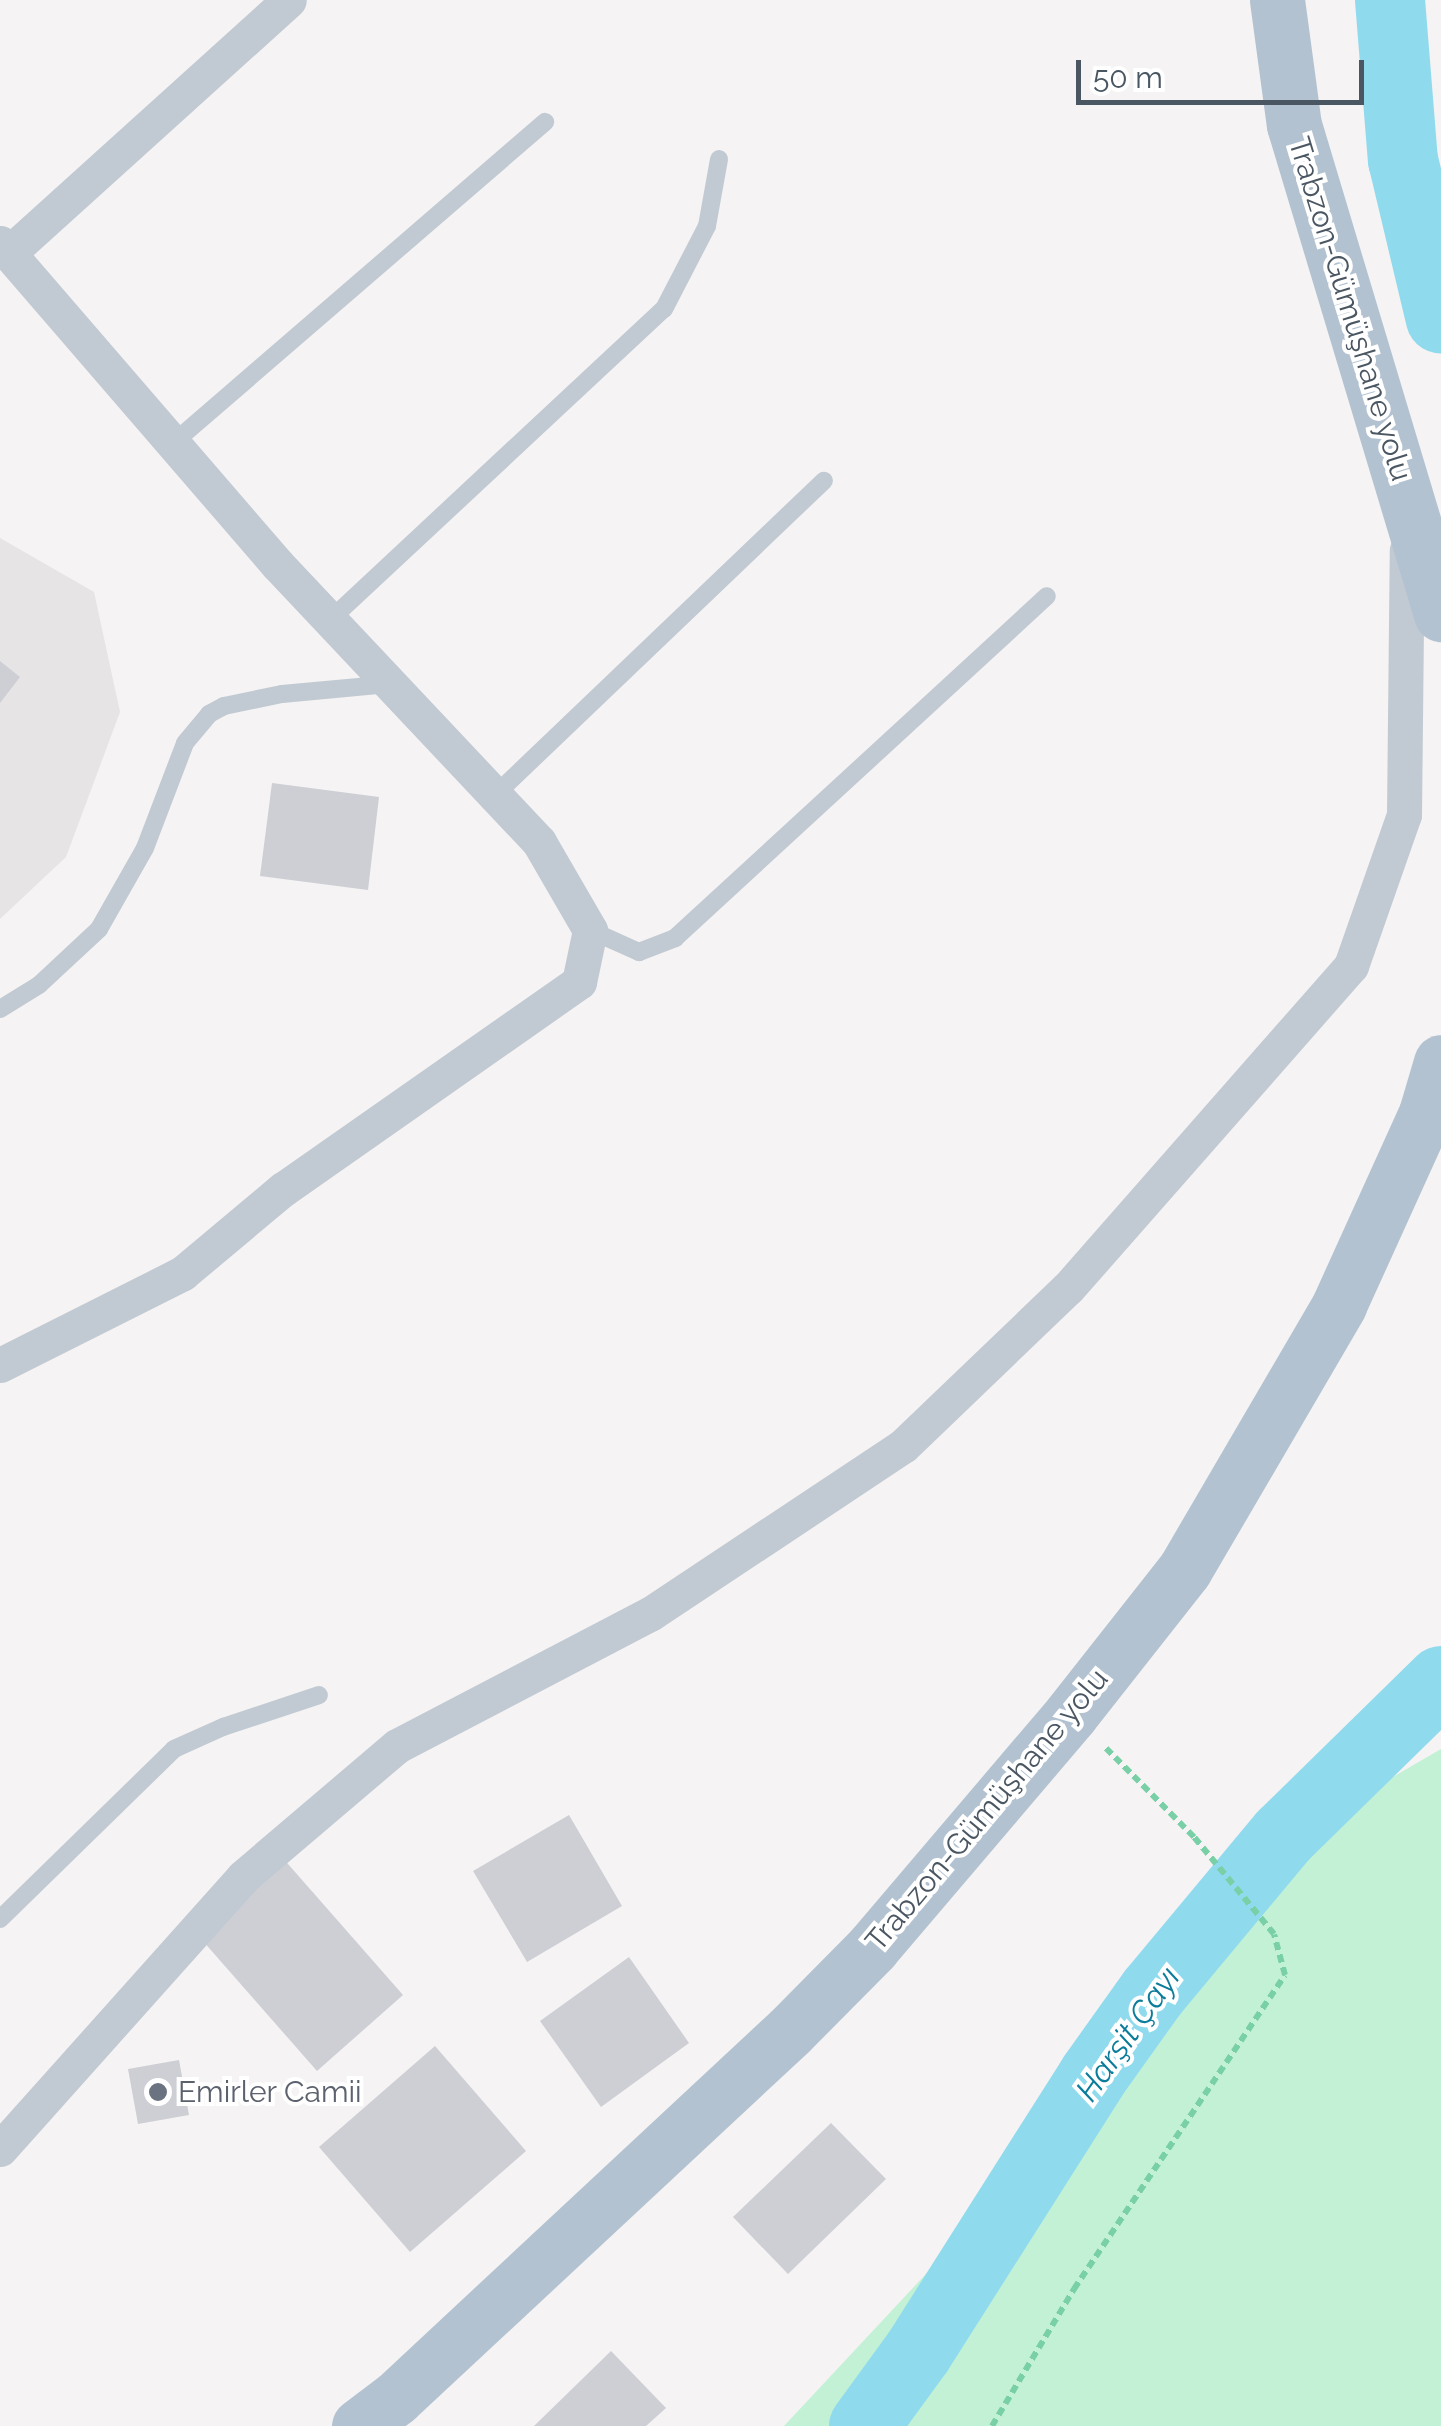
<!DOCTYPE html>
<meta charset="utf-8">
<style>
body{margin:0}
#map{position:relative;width:1441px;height:2426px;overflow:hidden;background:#f5f3f3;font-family:Raleway,sans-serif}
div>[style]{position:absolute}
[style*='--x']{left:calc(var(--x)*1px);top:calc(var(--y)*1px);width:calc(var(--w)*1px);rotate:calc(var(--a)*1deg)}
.education>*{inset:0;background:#e6e4e5}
.green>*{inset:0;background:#c3f1d5}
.river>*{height:70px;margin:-35px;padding:0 35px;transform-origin:35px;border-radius:35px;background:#90daee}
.building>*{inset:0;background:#cdcfd5}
.path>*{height:6px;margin-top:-3px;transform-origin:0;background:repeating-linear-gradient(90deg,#7ad0a6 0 8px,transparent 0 13px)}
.service>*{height:18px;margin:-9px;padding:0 9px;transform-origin:9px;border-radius:9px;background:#c1cad2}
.minor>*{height:35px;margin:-17.5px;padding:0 17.5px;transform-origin:17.5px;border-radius:17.5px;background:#c1cad2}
.primary>*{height:55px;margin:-27.5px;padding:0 27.5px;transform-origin:27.5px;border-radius:27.5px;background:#b3c2d1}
.dots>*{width:28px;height:28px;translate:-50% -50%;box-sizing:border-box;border:5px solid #fff;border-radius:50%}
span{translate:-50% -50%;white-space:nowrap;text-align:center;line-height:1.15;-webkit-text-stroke:8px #fff;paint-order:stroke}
.street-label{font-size:30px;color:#4a5661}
.worship-label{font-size:30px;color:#5b616d}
.left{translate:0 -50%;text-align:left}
.water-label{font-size:32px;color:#0c7c9b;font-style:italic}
.scale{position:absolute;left:1076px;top:60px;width:288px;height:45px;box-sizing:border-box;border:5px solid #4a5661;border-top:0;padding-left:12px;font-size:30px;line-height:35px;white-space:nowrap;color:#4a5661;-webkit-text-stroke:8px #fff;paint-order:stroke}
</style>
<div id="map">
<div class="education">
<i style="clip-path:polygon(0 538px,94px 592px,120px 712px,66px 857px,0 919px)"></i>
</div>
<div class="green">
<i style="clip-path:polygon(1441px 1749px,1441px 2426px,784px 2426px,1122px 2064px,1274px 1846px)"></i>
</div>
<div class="river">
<i style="--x:1390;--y:0;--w:161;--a:85.4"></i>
<i style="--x:1403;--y:160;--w:163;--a:76.6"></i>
<i style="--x:864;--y:2426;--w:92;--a:-53.9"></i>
<i style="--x:918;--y:2352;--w:327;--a:-57.6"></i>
<i style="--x:1093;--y:2076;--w:103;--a:-54.5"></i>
<i style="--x:1153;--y:1992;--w:204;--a:-50.2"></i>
<i style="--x:1284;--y:1835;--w:220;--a:-44.4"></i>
</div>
<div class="building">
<i style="clip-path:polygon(0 661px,20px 677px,0 703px)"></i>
<i style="clip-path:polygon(272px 783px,379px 797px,368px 890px,260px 876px)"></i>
<i style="clip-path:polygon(569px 1815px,622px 1906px,527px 1962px,473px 1871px)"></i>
<i style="clip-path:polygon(281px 1856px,403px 1995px,317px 2071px,195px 1932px)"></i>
<i style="clip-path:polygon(629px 1957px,689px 2043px,601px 2107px,540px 2021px)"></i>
<i style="clip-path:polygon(435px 2046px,526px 2151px,410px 2252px,319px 2147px)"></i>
<i style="clip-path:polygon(179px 2060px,189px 2115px,138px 2124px,128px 2069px)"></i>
<i style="clip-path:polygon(831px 2123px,886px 2179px,788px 2274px,733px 2217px)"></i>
<i style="clip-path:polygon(611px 2351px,666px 2408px,646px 2426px,534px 2426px)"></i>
</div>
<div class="path">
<i style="--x:992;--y:2426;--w:160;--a:-59.1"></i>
<i style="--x:1074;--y:2289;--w:378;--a:-56.1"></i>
<i style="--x:1285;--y:1975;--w:42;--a:-105"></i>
<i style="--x:1274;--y:1934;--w:126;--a:-129.5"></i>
<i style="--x:1194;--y:1837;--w:128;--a:-134.7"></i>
</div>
<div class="service">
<i style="--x:172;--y:444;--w:493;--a:-40.8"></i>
<i style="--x:330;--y:620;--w:456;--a:-43"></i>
<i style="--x:664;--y:309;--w:93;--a:-62.6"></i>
<i style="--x:707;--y:226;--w:68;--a:-79.8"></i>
<i style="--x:495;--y:795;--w:455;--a:-43.7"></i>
<i style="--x:590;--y:930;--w:54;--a:24.2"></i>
<i style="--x:639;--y:952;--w:39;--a:-21"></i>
<i style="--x:675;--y:938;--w:505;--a:-42.59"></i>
<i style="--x:0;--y:1009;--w:46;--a:-31.6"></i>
<i style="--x:39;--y:985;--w:82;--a:-43"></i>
<i style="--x:99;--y:929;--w:93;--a:-60.4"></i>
<i style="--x:145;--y:848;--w:112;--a:-69.1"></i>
<i style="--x:185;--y:743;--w:38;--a:-50"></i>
<i style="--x:209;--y:714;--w:17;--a:-28"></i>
<i style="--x:224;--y:706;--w:59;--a:-11.7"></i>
<i style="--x:282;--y:694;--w:107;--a:-5.3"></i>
<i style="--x:0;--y:1919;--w:243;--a:-44.3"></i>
<i style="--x:174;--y:1749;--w:54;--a:-24.2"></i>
<i style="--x:223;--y:1727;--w:101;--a:-18.4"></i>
</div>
<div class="minor">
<i style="--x:0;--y:243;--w:425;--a:49.2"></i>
<i style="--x:278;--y:565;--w:381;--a:46.7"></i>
<i style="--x:539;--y:842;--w:102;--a:59.9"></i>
<i style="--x:590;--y:930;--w:53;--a:101.9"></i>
<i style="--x:579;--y:982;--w:361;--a:145"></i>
<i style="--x:283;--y:1189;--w:131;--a:140"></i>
<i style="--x:183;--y:1273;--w:205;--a:153.3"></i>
<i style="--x:9;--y:253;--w:377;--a:-42.1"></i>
<i style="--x:0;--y:2149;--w:365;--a:-48.2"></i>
<i style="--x:243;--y:1877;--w:202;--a:-40.4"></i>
<i style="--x:397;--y:1746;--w:285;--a:-27.6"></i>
<i style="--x:650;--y:1614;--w:304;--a:-33.6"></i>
<i style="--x:903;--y:1446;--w:228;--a:-43.8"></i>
<i style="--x:1068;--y:1288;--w:429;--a:-48.7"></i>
<i style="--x:1351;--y:966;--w:160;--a:-70.7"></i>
<i style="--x:1404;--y:815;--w:265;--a:-89.4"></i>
</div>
<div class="primary">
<i style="--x:1277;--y:0;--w:126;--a:82.3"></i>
<i style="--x:1294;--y:125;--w:511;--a:73.27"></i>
<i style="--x:359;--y:2426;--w:46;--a:-37.1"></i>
<i style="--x:396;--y:2398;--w:538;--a:-42.97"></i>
<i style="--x:790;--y:2031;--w:117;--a:-45.3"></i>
<i style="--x:872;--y:1948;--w:307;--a:-49.6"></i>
<i style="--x:1071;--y:1714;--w:184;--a:-51.8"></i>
<i style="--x:1185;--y:1569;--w:306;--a:-59.7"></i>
<i style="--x:1339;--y:1305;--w:211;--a:-65.6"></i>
<i style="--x:1426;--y:1113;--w:53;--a:-73.6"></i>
</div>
<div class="dots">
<i style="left:158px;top:2092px;background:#6b7280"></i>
</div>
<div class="street-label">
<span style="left:1350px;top:309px;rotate:73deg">Trabzon-Gümüşhane yolu</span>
<span style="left:987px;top:1810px;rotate:-50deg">Trabzon-Gümüşhane yolu</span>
</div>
<div class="worship-label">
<span class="left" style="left:178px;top:2092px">Emirler Camii</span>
</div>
<div class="water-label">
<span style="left:1128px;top:2034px;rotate:-55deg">Harşit Çayı</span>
</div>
<div class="scale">50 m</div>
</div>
